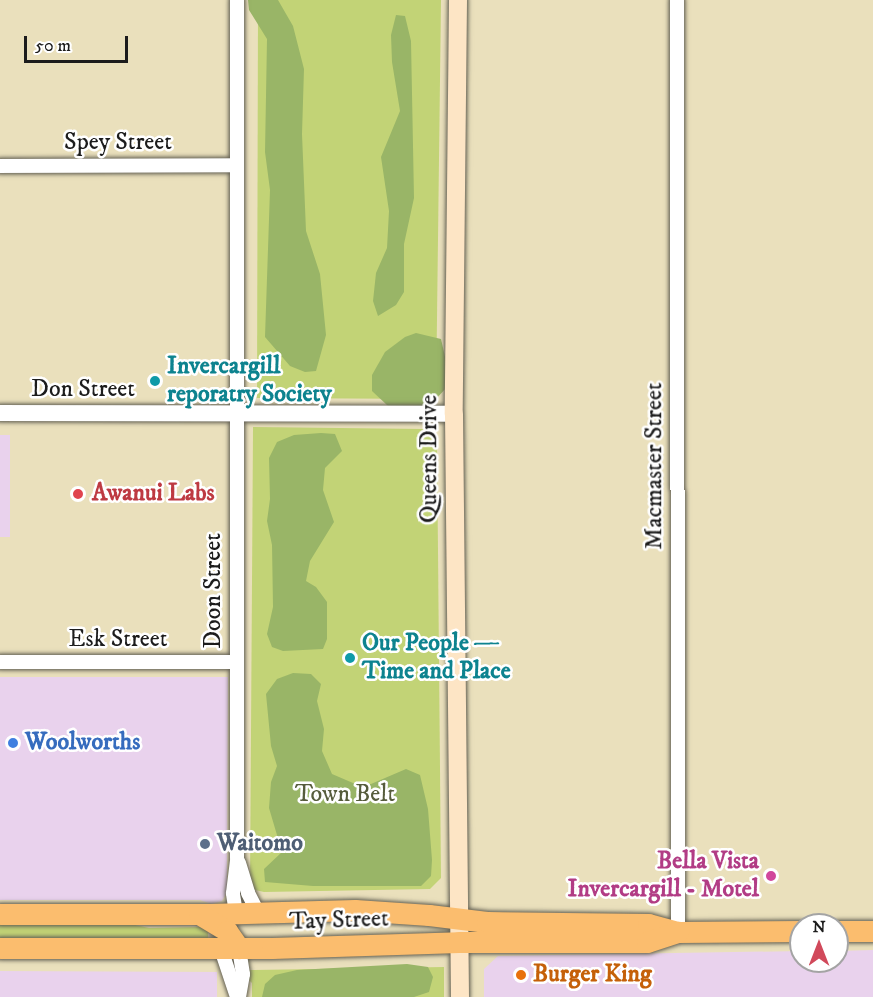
<!DOCTYPE html>
<meta charset="utf-8">
<style>
body{margin:0}
#map{position:relative;width:873px;height:997px;overflow:hidden;background:#eae0bc;font-family:"IM FELL DW Pica",serif}
div>[style]{position:absolute}
[style*='--x']{left:calc(var(--x)*1px);top:calc(var(--y)*1px);width:calc(var(--w)*1px);rotate:calc(var(--a)*1deg)}
.built>*{inset:0;background:#e9d2ed}
.green>*{inset:0;background:#c2d376}
.forest>*{inset:0;background:#99b567}
.roads{filter:drop-shadow(0 0 2px #646154) drop-shadow(0 0 2px #646154)}
.minor>*{height:14px;margin:-7px;padding:0 7px;transform-origin:7px;border-radius:7px;background:#fff}
.tertiary>*{height:16px;margin:-8px;padding:0 8px;transform-origin:8px;border-radius:8px;background:#fff}
.secondary>*{height:18px;margin:-9px;padding:0 9px;transform-origin:9px;border-radius:9px;background:#fde5c5}
.trunk>*{height:21px;margin:-10.5px;padding:0 10.5px;transform-origin:10.5px;border-radius:10.5px;background:#fbbd6e}
.dots>*{width:16px;height:16px;translate:-50% -50%;box-sizing:border-box;border:3px solid #fff;border-radius:50%}
span{translate:-50% -50%;white-space:nowrap;text-align:center;line-height:1.15;-webkit-text-stroke:5px #fff;paint-order:stroke}
.street-label{font-size:24px;color:#1c1c1c}
.culture-label{font-size:24px;color:#0d838f;font-weight:700}
.left{translate:0 -50%;text-align:left}
.health-label{font-size:24px;color:#be3a42;font-weight:700}
.shop-label{font-size:24px;color:#366cbe;font-weight:700}
.park-label{font-size:24px;color:#565c3c}
.service-label{font-size:24px;color:#4e5e75;font-weight:700}
.hotel-label{font-size:24px;color:#b23c85;font-weight:700}
.right{translate:-100% -50%;text-align:right}
.food-label{font-size:24px;color:#c56008;font-weight:700}
.north{position:absolute;left:789px;top:913px;width:60px;height:60px;box-sizing:border-box;background:#fff;border:2px solid #a4a4a4;border-radius:50%;rotate:0deg;font-size:16px;font-weight:700;line-height:24px;text-align:center;color:#1c1c1c}
.north::after{content:'';display:block;margin:auto;width:21px;height:27px;background:#d1495b;clip-path:polygon(50% 0,100% 100%,50% 72%,0 100%)}
.scale{position:absolute;left:24px;top:36px;width:104px;height:27px;box-sizing:border-box;border:3px solid #1c1c1c;border-top:0;padding-left:8px;font-size:18px;line-height:21px;white-space:nowrap;color:#1c1c1c;-webkit-text-stroke:4px #fff;paint-order:stroke}
</style>
<div id="map">
<div class="built">
<i style="clip-path:polygon(0 435px,10px 435px,10px 537px,0 537px)"></i>
<i style="clip-path:polygon(0 677px,228px 677px,227px 892px,222px 901px,212px 904px,200px 900px,0 900px)"></i>
<i style="clip-path:polygon(873px 950px,873px 997px,484px 997px,484px 969px,498px 956px,801px 951px,801px 961px,837px 961px,837px 951px)"></i>
<i style="clip-path:polygon(0 971px,217px 972px,217px 997px,0 997px)"></i>
</div>
<div class="green">
<i style="clip-path:polygon(258px 0,441px 0,436px 399px,257px 398px)"></i>
<i style="clip-path:polygon(253px 427px,425px 429px,434px 433px,437px 442px,441px 878px,430px 889px,264px 892px,250px 889px)"></i>
<i style="clip-path:polygon(0 922px,126px 923px,149px 928px,201px 927px,208px 928px,208px 940px,0 940px)"></i>
<i style="clip-path:polygon(444px 967px,444px 997px,252px 997px,252px 983px,248px 979px,248px 970px)"></i>
</div>
<div class="forest">
<i style="clip-path:polygon(248px 0,278px 0,293px 26px,304px 69px,302px 134px,306px 231px,320px 274px,326px 335px,316px 371px,305px 372px,290px 366px,265px 337px,270px 190px,265px 152px,267px 39px,249px 10px)"></i>
<i style="clip-path:polygon(396px 15px,405px 16px,411px 41px,414px 198px,404px 244px,404px 292px,396px 305px,378px 316px,373px 301px,376px 273px,387px 248px,389px 211px,381px 157px,400px 111px,392px 62px,391px 35px)"></i>
<i style="clip-path:polygon(416px 333px,441px 339px,446px 361px,447px 387px,436px 399px,418px 409px,388px 406px,372px 391px,372px 375px,385px 352px,405px 337px)"></i>
<i style="clip-path:polygon(321px 433px,335px 434px,342px 451px,325px 468px,323px 490px,334px 522px,310px 561px,306px 581px,316px 587px,327px 602px,327px 639px,323px 649px,283px 651px,272px 647px,267px 634px,273px 607px,272px 545px,267px 521px,270px 499px,269px 458px,277px 442px,294px 435px)"></i>
<i style="clip-path:polygon(293px 673px,311px 674px,321px 684px,317px 701px,324px 729px,322px 751px,332px 774px,353px 783px,371px 784px,406px 769px,420px 775px,428px 809px,432px 860px,431px 876px,421px 886px,313px 886px,265px 882px,264px 869px,282px 852px,269px 808px,271px 782px,277px 766px,271px 746px,266px 694px,277px 679px)"></i>
<i style="clip-path:polygon(407px 964px,428px 967px,433px 977px,429px 992px,414px 997px,262px 997px,265px 984px,275px 975px,297px 970px)"></i>
</div>
<div class="roads">
<div class="minor">
<i style="--x:677;--y:0;--w:932;--a:89.94"></i>
<i style="--x:0;--y:166;--w:237;--a:-0.2"></i>
<i style="--x:0;--y:662;--w:237;--a:0"></i>
<i style="--x:239;--y:863;--w:31;--a:73"></i>
<i style="--x:248;--y:893;--w:22;--a:63"></i>
<i style="--x:236;--y:913;--w:20;--a:-99"></i>
<i style="--x:233;--y:893;--w:35;--a:-83"></i>
<i style="--x:237;--y:858;--w:858;--a:-90"></i>
<i style="--x:221;--y:949;--w:51;--a:71.6"></i>
<i style="--x:239;--y:997;--w:23;--a:-80"></i>
<i style="--x:243;--y:974;--w:26;--a:-99"></i>
</div>
<div class="tertiary">
<i style="--x:0;--y:413;--w:454;--a:0.1"></i>
</div>
<div class="secondary">
<i style="--x:458;--y:0;--w:414;--a:90.6"></i>
<i style="--x:454;--y:414;--w:583;--a:89.41"></i>
</div>
<div class="trunk">
<i style="--x:0;--y:914;--w:210;--a:0"></i>
<i style="--x:210;--y:914;--w:145;--a:-1.6"></i>
<i style="--x:355;--y:910;--w:74;--a:3.9"></i>
<i style="--x:429;--y:915;--w:58;--a:6.9"></i>
<i style="--x:487;--y:922;--w:161;--a:0.7"></i>
<i style="--x:648;--y:924;--w:31;--a:15"></i>
<i style="--x:678;--y:932;--w:123;--a:-0.5"></i>
<i style="--x:199;--y:914;--w:33;--a:31"></i>
<i style="--x:227;--y:931;--w:21;--a:55"></i>
<i style="--x:837;--y:931;--w:36;--a:0"></i>
<i style="--x:0;--y:948;--w:272;--a:0"></i>
<i style="--x:272;--y:948;--w:187;--a:-1.8"></i>
<i style="--x:459;--y:942;--w:188;--a:0"></i>
<i style="--x:647;--y:942;--w:33;--a:-18"></i>
</div>
</div>
<div class="dots">
<i style="left:155px;top:381px;background:#0f9aa8"></i>
<i style="left:78px;top:494px;background:#e0444e"></i>
<i style="left:350px;top:658px;background:#0f9aa8"></i>
<i style="left:13px;top:743px;background:#3f7fe0"></i>
<i style="left:205px;top:844px;background:#5c6f8a"></i>
<i style="left:771px;top:876px;background:#d1479c"></i>
<i style="left:521px;top:975px;background:#e8710a"></i>
</div>
<div class="street-label">
<span style="left:118px;top:143px">Spey Street</span>
<span style="left:83px;top:390px">Don Street</span>
<span style="left:430px;top:459px;rotate:-90deg">Queens Drive</span>
<span style="left:655px;top:466px;rotate:-90deg">Macmaster Street</span>
<span style="left:214px;top:591px;rotate:-90deg">Doon Street</span>
<span style="left:118px;top:640px">Esk Street</span>
<span style="left:339px;top:921px;rotate:-2deg">Tay Street</span>
</div>
<div class="culture-label">
<span class="left" style="left:167px;top:381px">Invercargill<br>reporatry Society</span>
<span class="left" style="left:362px;top:658px">Our People —<br>Time and Place</span>
</div>
<div class="health-label">
<span class="left" style="left:92px;top:494px">Awanui Labs</span>
</div>
<div class="shop-label">
<span class="left" style="left:25px;top:743px">Woolworths</span>
</div>
<div class="park-label">
<span style="left:345px;top:795px">Town Belt</span>
</div>
<div class="service-label">
<span class="left" style="left:217px;top:844px">Waitomo</span>
</div>
<div class="hotel-label">
<span class="right" style="left:759px;top:876px">Bella Vista<br>Invercargill - Motel</span>
</div>
<div class="food-label">
<span class="left" style="left:533px;top:975px">Burger King</span>
</div>
<div class="north">N</div>
<div class="scale">50 m</div>
</div>
